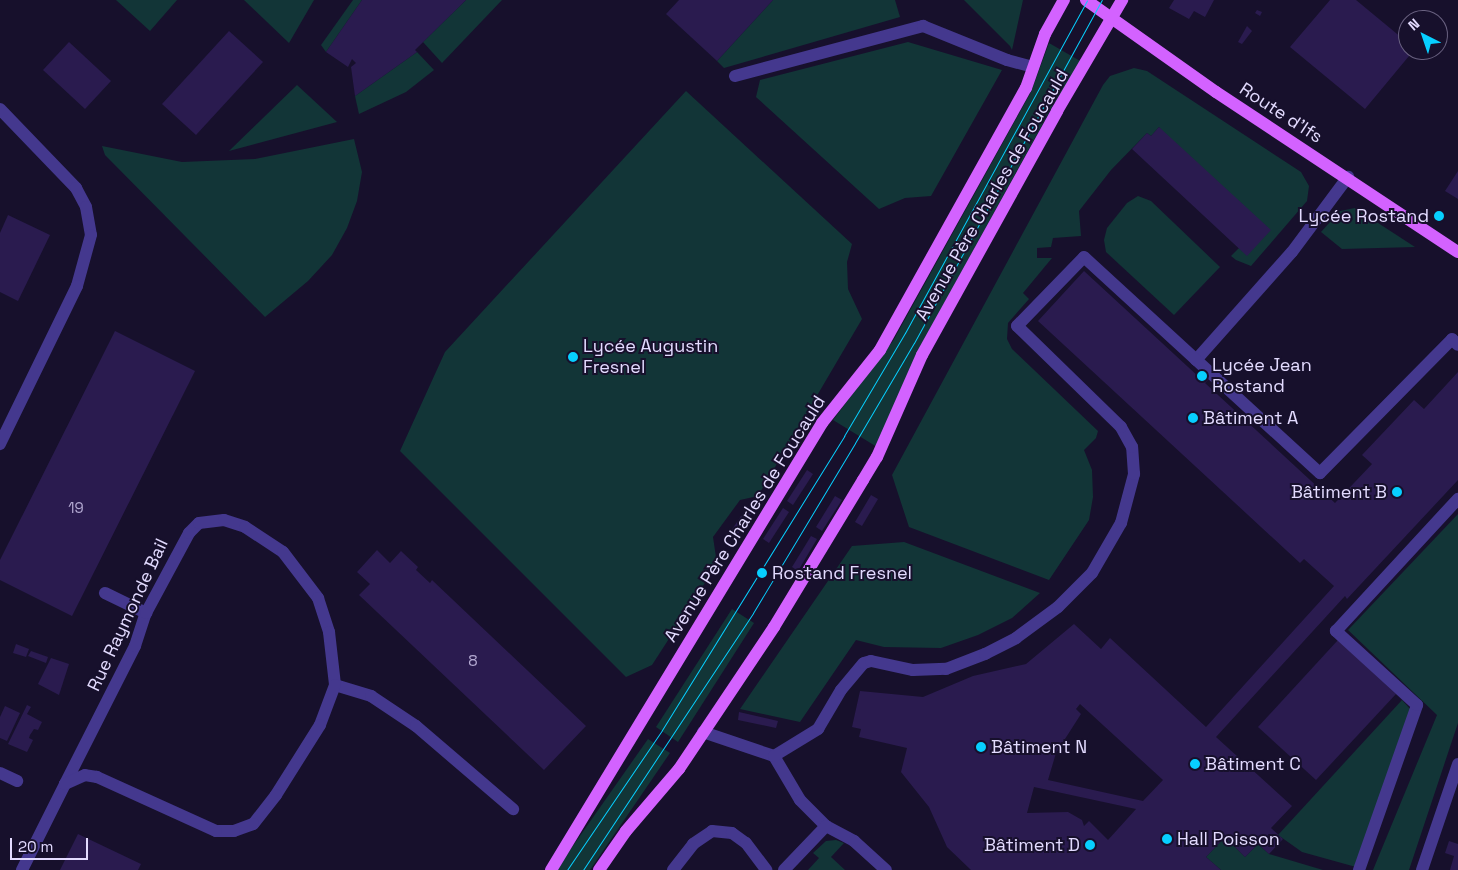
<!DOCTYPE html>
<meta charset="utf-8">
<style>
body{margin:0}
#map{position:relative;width:1458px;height:870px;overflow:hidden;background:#17102c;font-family:"Space Grotesk",sans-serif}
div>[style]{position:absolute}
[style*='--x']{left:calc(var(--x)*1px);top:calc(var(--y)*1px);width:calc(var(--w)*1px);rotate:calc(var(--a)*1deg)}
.green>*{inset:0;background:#123537}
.building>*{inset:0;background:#2a1b4f}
.minor>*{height:12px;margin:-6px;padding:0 6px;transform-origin:6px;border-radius:6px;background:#44388e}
.major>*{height:12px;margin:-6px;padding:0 6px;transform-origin:6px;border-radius:6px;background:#d362ff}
.tram>*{height:1px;margin:-0.5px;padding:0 0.5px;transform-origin:0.5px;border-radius:0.5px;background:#07cfff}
.dots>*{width:14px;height:14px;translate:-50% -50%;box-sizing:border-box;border:2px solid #17102c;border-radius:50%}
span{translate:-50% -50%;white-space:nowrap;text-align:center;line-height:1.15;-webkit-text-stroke:4px #17102c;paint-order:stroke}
.number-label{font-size:15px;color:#b5abd3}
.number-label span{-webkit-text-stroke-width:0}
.street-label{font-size:18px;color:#e3dbff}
.poi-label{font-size:18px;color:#e3dbff}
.right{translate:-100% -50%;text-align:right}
.left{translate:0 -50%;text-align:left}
.north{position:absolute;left:1398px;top:10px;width:50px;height:50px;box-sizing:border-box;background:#17102c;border:1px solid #696180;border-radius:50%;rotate:319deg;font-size:14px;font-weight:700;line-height:20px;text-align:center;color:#e3dbff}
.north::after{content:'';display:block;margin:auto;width:18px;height:22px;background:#07cfff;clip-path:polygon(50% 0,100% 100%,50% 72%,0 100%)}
.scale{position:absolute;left:10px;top:838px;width:78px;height:22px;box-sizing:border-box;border:2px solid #e3dbff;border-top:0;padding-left:6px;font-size:15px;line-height:18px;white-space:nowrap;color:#e3dbff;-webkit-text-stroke:4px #17102c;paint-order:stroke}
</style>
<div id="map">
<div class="green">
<i style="clip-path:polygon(116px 0,177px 0,150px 31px)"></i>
<i style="clip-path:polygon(244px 0,314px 0,289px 43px)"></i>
<i style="clip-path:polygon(353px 0,362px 0,326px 52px,321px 45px)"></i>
<i style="clip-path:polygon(466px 0,502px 0,442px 63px,423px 42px)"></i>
<i style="clip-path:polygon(773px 0,895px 0,900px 17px,724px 68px,717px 61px)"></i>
<i style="clip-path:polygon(964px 0,1023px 0,1012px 50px,1010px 46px)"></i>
<i style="clip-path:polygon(908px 42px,1002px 70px,931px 196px,905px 198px,879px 209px,756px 97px,760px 80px)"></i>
<i style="clip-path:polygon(1049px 43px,1082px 62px,1052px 107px,919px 349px,877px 447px,833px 420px,893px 341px,1031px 92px)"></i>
<i style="clip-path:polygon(417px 52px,434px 70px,406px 92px,359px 114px,355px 96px)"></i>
<i style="clip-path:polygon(1134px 68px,1147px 71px,1301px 172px,1309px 186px,1307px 201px,1251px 266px,1236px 260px,1231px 256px,1239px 248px,1159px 127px,1151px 136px,1147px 133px,1111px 170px,1079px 211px,1081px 236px,1053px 238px,1051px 247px,1037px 248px,1037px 258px,1052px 258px,1023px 293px,1029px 299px,1008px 323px,1007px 339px,1012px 349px,1098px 431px,1096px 438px,1084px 450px,1092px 470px,1093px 497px,1089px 520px,1049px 580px,909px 527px,892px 475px,1103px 85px,1110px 76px)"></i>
<i style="clip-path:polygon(297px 85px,337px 122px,229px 151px)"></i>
<i style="clip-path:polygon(686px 91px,852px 244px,847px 262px,848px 289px,862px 319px,758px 496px,740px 500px,713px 537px,717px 564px,685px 614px,652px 665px,626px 677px,400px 451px,445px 352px)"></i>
<i style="clip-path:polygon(354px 139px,362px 172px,357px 201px,347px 228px,332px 255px,308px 281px,265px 317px,105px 155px,102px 146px,182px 162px,255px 159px)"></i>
<i style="clip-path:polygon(1138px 196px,1151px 201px,1220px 267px,1174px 315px,1106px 252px,1104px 240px,1107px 228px,1127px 203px)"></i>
<i style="clip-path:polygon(1355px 208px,1415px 247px,1342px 249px,1321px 232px,1340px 211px)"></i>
<i style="clip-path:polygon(1458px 514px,1458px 723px,1409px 870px,1373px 870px,1437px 715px,1348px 630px)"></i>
<i style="clip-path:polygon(904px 542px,1040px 593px,1012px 618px,978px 635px,941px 648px,884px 647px,856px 640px,800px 722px,740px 709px,852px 546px)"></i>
<i style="clip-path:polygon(732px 609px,754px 623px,678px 742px,656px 727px)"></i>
<i style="clip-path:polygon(1402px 700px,1411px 710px,1356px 867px,1302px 852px,1278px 835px)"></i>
<i style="clip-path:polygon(648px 739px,670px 753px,590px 870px,556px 870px)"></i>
<i style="clip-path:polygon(1225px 837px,1245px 857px,1258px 844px,1269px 854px,1323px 870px,1221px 870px,1206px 857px)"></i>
<i style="clip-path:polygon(836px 840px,844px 843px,831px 857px,845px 870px,808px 870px,819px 858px,813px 853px,826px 841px)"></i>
</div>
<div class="building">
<i style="clip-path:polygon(362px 0,466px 0,415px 50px,417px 52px,355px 96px,351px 67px,356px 63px,352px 59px,348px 67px,326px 52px)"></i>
<i style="clip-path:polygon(679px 0,773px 0,717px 61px,666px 14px)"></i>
<i style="clip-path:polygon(1174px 0,1214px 0,1205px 17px,1194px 11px,1189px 19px,1169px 8px)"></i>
<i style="clip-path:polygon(1330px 0,1356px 0,1408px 43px,1408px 50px,1414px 50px,1365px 109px,1290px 47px)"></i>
<i style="clip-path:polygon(1257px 10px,1262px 12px,1260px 16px,1255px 13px)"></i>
<i style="clip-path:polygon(1247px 26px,1252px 31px,1242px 44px,1238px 42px)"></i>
<i style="clip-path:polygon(229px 31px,263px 62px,196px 135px,162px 104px)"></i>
<i style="clip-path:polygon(69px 42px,111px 81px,85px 109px,43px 70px)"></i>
<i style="clip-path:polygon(1159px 127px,1271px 230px,1247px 256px,1132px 149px,1147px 133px,1151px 136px)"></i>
<i style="clip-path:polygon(1458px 171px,1458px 199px,1445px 191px)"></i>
<i style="clip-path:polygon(8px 215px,50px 235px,18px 301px,0 292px,0 233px)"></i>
<i style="clip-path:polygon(evenodd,1084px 271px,1200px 378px,1205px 374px,1210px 378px,1205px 383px,1335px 503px,1372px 464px,1362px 455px,1414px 400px,1424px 409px,1458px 372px,1458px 480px,1347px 599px,1345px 596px,1216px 737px,1292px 806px,1271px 828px,1283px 839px,1269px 854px,1258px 844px,1245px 857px,1225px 837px,1206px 857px,1221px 870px,971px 870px,947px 847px,929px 807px,901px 772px,907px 748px,859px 737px,861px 729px,852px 727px,860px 691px,923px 697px,973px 676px,1026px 664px,1074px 624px,1101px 649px,1110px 638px,1206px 727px,1334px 586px,1304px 559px,1300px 563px,1038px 321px,1084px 271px,1080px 704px,1163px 780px,1143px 801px,1048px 780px,1056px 753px,1081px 714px,1076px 709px,1080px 704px,1084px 271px,1034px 787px,1136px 809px,1108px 840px,1089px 821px,1084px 826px,1082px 820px,1068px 812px,1027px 813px,1034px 787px)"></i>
<i style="clip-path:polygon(115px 331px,195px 371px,72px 616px,0 580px,0 560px)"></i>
<i style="clip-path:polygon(807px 470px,813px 474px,793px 505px,787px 501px)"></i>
<i style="clip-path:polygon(871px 495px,878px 499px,862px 526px,855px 522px)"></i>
<i style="clip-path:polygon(835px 496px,842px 500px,822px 531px,816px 527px)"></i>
<i style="clip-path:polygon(747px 507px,753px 511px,736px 537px,729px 534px)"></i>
<i style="clip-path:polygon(783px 508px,789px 512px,769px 543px,763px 539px)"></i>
<i style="clip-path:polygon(811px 536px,817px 539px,798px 571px,792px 567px)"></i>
<i style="clip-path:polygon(377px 550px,390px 563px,401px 551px,418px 567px,416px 570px,430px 583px,432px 580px,586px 726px,544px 770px,359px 595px,370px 584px,357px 572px)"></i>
<i style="clip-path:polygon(1338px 640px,1396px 694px,1316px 780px,1258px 727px)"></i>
<i style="clip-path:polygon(16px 644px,29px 649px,26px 657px,13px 653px)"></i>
<i style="clip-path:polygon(31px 651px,48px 657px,46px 663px,28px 656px)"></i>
<i style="clip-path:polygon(51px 658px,69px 664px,59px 695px,38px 684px)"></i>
<i style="clip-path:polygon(27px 705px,31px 707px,27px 714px,42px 722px,38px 730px,34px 729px,30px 735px,29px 738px,33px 740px,27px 752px,8px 744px)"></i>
<i style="clip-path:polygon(5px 706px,20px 713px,7px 741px,0 738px,0 717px)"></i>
<i style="clip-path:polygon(739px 712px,778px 721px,776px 728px,738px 720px)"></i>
<i style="clip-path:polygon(78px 834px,141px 864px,138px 870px,60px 870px)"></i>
<i style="clip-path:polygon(1449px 841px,1458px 844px,1458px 870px,1450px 870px,1454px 856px,1445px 853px)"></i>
</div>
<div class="minor">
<i style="--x:735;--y:76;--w:195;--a:-14.9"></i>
<i style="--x:923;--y:26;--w:91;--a:22"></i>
<i style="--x:1007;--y:60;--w:27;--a:15"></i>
<i style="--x:0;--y:109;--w:110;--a:46.1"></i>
<i style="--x:76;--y:188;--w:21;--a:62"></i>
<i style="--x:86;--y:207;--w:28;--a:80"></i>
<i style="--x:91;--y:235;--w:53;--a:105.4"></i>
<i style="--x:77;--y:286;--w:176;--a:116"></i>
<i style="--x:1196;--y:360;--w:144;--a:-48.4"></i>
<i style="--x:1292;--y:252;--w:94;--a:-53.3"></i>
<i style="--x:105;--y:593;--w:46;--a:26"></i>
<i style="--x:335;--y:685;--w:38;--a:17"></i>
<i style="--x:371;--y:696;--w:54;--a:33.7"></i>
<i style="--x:416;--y:726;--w:128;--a:40.6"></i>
<i style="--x:703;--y:732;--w:75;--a:18.7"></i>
<i style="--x:774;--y:756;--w:51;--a:59.4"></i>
<i style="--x:800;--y:800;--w:37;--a:45"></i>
<i style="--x:826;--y:826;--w:32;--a:28"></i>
<i style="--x:854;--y:841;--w:43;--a:42.2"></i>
<i style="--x:774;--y:756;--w:52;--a:-31.5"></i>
<i style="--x:818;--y:729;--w:45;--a:-59.5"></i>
<i style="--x:841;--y:690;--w:35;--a:-50"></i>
<i style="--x:864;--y:663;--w:7;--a:-16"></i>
<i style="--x:871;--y:661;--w:43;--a:12.1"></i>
<i style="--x:913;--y:670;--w:33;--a:-2"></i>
<i style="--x:946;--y:669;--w:42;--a:-21"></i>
<i style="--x:985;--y:654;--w:35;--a:-27"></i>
<i style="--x:1016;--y:638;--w:52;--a:-36.4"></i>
<i style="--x:1058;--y:607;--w:48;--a:-45"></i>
<i style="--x:1092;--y:573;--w:58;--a:-59.9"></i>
<i style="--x:1121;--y:523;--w:51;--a:-75.1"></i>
<i style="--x:1134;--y:474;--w:27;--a:-94"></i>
<i style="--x:1132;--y:447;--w:23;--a:-119"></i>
<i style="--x:1121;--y:427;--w:145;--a:-135.8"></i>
<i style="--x:1017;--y:326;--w:96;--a:-45.8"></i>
<i style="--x:1084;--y:257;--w:320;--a:42.5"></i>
<i style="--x:1320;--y:473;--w:188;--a:-45.4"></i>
<i style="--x:1452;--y:339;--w:8;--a:45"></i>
<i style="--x:0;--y:773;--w:19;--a:25"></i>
<i style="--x:22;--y:870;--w:96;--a:-63.4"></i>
<i style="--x:65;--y:784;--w:155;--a:-63.1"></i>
<i style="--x:135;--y:646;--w:35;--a:-72"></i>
<i style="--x:146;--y:613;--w:91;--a:-61.7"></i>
<i style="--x:189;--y:533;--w:14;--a:-45"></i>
<i style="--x:199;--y:523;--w:25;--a:-7"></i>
<i style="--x:224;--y:520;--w:22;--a:18"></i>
<i style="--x:245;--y:527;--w:45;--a:33.3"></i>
<i style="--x:283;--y:552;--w:58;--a:52.7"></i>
<i style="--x:318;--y:598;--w:36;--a:72"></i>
<i style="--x:329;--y:632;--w:53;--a:83.5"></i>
<i style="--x:335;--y:685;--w:43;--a:110.6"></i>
<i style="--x:320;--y:725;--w:83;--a:122.2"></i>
<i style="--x:276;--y:795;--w:37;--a:128"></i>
<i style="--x:253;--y:824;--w:20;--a:160"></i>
<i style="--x:234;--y:831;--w:18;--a:180"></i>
<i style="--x:216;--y:831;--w:131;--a:-155.6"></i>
<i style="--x:97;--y:777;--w:12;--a:-171"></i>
<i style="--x:85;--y:775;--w:22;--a:156"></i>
<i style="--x:673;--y:870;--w:33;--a:-52"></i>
<i style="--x:693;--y:844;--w:23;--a:-34"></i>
<i style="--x:712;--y:831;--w:20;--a:6"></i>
<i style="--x:732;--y:833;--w:17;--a:36"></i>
<i style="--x:746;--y:843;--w:34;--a:53"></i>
<i style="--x:784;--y:870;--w:61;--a:-46.3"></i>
<i style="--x:1359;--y:870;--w:175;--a:-70.6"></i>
<i style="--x:1417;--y:705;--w:110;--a:-137.6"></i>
<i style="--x:1336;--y:631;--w:180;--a:-47.3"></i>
<i style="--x:1422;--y:870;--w:112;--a:-71.2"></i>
</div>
<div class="major">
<i style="--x:1086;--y:0;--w:159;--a:35.3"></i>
<i style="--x:1216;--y:92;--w:290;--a:33.5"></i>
<i style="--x:551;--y:870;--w:523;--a:-58.77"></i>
<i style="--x:822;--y:423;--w:93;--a:-51.5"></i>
<i style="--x:880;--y:350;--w:300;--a:-60.9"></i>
<i style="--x:1026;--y:88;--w:57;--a:-70.6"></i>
<i style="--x:1045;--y:34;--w:39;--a:-61"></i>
<i style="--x:599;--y:870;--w:47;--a:-55.3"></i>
<i style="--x:626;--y:831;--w:82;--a:-49.5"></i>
<i style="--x:679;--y:769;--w:171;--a:-56.2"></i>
<i style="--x:774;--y:627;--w:172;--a:-58.8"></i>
<i style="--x:863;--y:480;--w:27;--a:-59"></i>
<i style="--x:877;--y:457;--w:111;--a:-66.2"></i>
<i style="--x:922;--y:355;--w:279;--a:-61"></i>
<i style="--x:1057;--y:111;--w:129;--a:-59.6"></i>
</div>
<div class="tram">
<i style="--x:567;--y:870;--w:169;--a:-55.8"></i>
<i style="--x:662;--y:730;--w:346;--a:-58.2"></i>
<i style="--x:844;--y:436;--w:120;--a:-59.4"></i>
<i style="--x:905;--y:333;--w:379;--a:-61.3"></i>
<i style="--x:583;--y:870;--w:308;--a:-56.5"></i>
<i style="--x:753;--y:613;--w:198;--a:-59"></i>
<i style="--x:855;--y:443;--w:116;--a:-59.5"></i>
<i style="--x:914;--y:343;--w:391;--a:-61.3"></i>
</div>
<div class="dots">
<i style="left:1439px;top:216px;background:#07cfff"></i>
<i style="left:573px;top:357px;background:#07cfff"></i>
<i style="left:1202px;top:376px;background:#07cfff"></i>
<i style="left:1193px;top:418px;background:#07cfff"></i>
<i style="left:1397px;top:492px;background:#07cfff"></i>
<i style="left:762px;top:573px;background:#07cfff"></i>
<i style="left:981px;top:747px;background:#07cfff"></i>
<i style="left:1195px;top:764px;background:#07cfff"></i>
<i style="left:1167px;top:839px;background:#07cfff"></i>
<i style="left:1090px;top:845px;background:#07cfff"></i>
</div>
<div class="number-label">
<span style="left:76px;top:508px">19</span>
<span style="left:473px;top:661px">8</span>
</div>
<div class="street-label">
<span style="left:1281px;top:113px;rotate:33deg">Route d'Ifs</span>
<span style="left:992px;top:195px;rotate:-60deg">Avenue Père Charles de Foucauld</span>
<span style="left:745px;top:519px;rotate:-58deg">Avenue Père Charles de Foucauld</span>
<span style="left:128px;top:615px;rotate:-65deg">Rue Raymonde Bail</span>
</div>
<div class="poi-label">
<span class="right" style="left:1429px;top:216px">Lycée Rostand</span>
<span class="left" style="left:583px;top:357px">Lycée Augustin<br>Fresnel</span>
<span class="left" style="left:1212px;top:376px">Lycée Jean<br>Rostand</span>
<span class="left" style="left:1203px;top:418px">Bâtiment A</span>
<span class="right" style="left:1387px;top:492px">Bâtiment B</span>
<span class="left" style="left:772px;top:573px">Rostand Fresnel</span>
<span class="left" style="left:991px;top:747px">Bâtiment N</span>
<span class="left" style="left:1205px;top:764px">Bâtiment C</span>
<span class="left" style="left:1177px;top:839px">Hall Poisson</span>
<span class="right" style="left:1080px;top:845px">Bâtiment D</span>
</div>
<div class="north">N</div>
<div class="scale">20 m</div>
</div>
